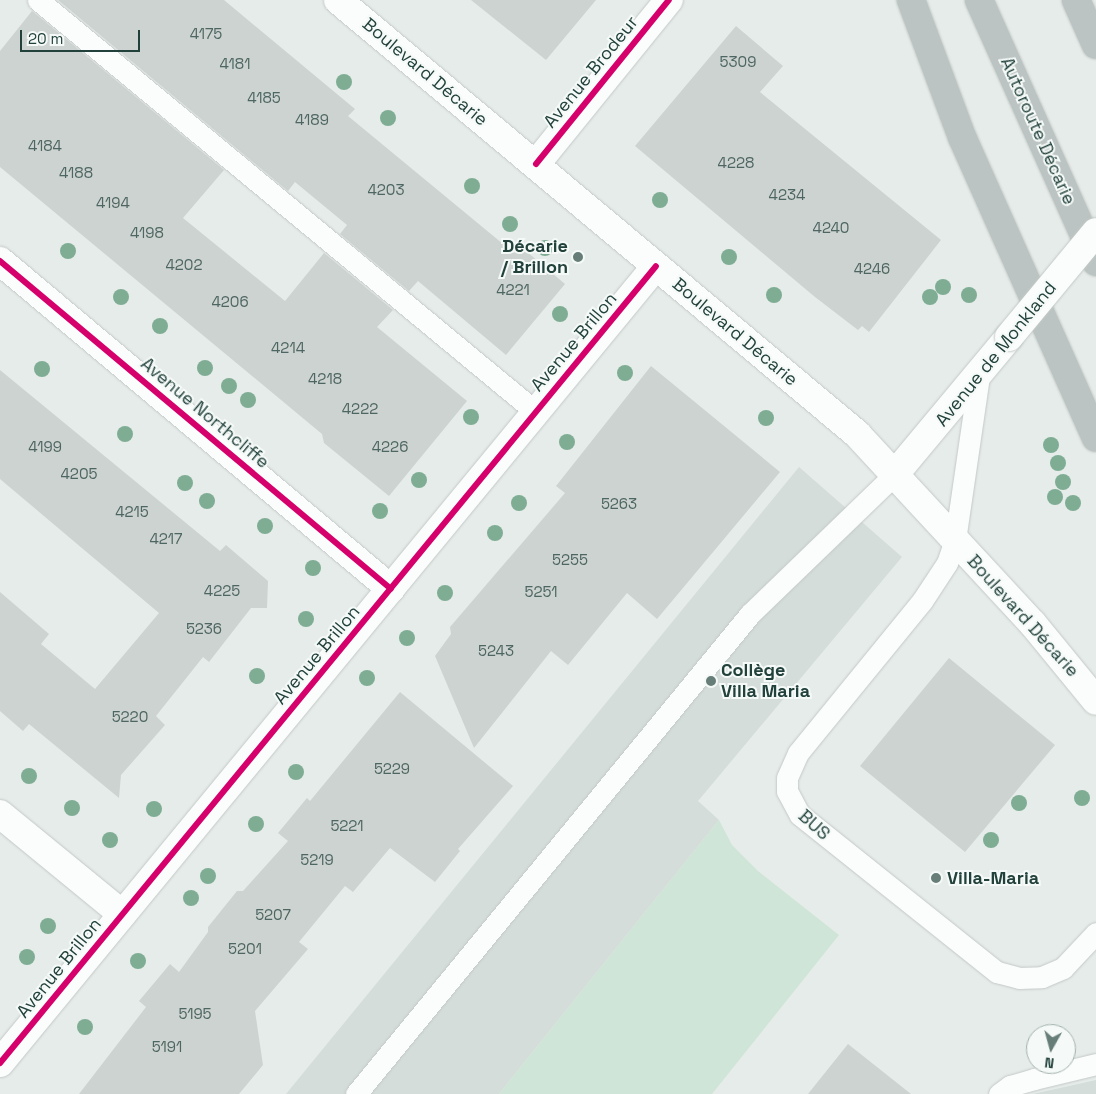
<!DOCTYPE html>
<meta charset="utf-8">
<style>
body{margin:0}
#map{position:relative;width:1096px;height:1094px;overflow:hidden;background:#e6ece9;font-family:"Space Grotesk",sans-serif}
div>[style]{position:absolute}
[style*='--x']{left:calc(var(--x)*1px);top:calc(var(--y)*1px);width:calc(var(--w)*1px);rotate:calc(var(--a)*1deg)}
.built>*{inset:0;background:#d4ddda}
.green>*{inset:0;background:#cfe5d7}
.building>*{inset:0;background:#cdd3d1}
.roads{filter:drop-shadow(0 0 1px #c3c9c7) drop-shadow(0 0 1px #c3c9c7)}
.service>*{height:21px;margin:-10.5px;padding:0 10.5px;transform-origin:10.5px;border-radius:10.5px;background:#fbfcfc}
.minor>*{height:28px;margin:-14px;padding:0 14px;transform-origin:14px;border-radius:14px;background:#fbfcfc}
.secondary>*{height:28px;margin:-14px;padding:0 14px;transform-origin:14px;border-radius:14px;background:#fbfcfc}
.motorway>*{height:28px;margin:-14px;padding:0 14px;transform-origin:14px;border-radius:14px;background:#bbc4c2}
.bridges{filter:drop-shadow(0 0 1px #c2cac7) drop-shadow(0 0 1px #c2cac7)}
.secondary-bridge>*{height:28px;margin:-14px;padding:0 14px;transform-origin:14px;border-radius:14px;background:#fbfcfc}
.cycleway>*{height:6px;margin:-3px;padding:0 3px;transform-origin:3px;border-radius:3px;background:#d6006c}
.trees>*{width:16px;height:16px;margin:-8px;border-radius:50%;background:#7fad94}
.dots>*{width:14px;height:14px;translate:-50% -50%;box-sizing:border-box;border:2px solid #f5faf8;border-radius:50%}
span{translate:-50% -50%;white-space:nowrap;text-align:center;line-height:1.15;-webkit-text-stroke:4px #f5faf8;paint-order:stroke}
.number-label{font-size:15px;color:#4e6661}
.number-label span{-webkit-text-stroke-width:0}
.street-label{font-size:18px;color:#22413b}
.poi-label{font-size:18px;color:#22413b;font-weight:700}
.right{translate:-100% -50%;text-align:right}
.left{translate:0 -50%;text-align:left}
.north{position:absolute;left:1026px;top:1024px;width:50px;height:50px;box-sizing:border-box;background:#f5faf8;border:1px solid #a1b0ac;border-radius:50%;rotate:187deg;font-size:14px;font-weight:700;line-height:20px;text-align:center;color:#22413b}
.north::after{content:'';display:block;margin:auto;width:18px;height:22px;background:#677d78;clip-path:polygon(50% 0,100% 100%,50% 72%,0 100%)}
.scale{position:absolute;left:20px;top:30px;width:120px;height:22px;box-sizing:border-box;border:2px solid #22413b;border-top:0;padding-left:6px;font-size:15px;line-height:18px;white-space:nowrap;color:#22413b;-webkit-text-stroke:4px #f5faf8;paint-order:stroke}
</style>
<div id="map">
<div class="built">
<i style="clip-path:polygon(799px 467px,902px 557px,698px 801px,719px 820px,499px 1094px,286px 1094px)"></i>
<i style="clip-path:polygon(1096px 1080px,1096px 1094px,1033px 1094px)"></i>
</div>
<div class="green">
<i style="clip-path:polygon(719px 820px,732px 845px,758px 871px,839px 935px,712px 1094px,499px 1094px)"></i>
</div>
<div class="building">
<i style="clip-path:polygon(58px 0,224px 0,355px 109px,348px 116px,514px 253px,520px 246px,565px 284px,506px 355px,418px 281px,409px 291px,340px 234px,347px 225px,295px 182px,288px 191px)"></i>
<i style="clip-path:polygon(471px 0,596px 0,546px 60px)"></i>
<i style="clip-path:polygon(32px 11px,224px 170px,183px 218px,285px 301px,324px 253px,393px 310px,377px 327px,467px 401px,389px 496px,324px 443px,322px 434px,0 167px,0 51px)"></i>
<i style="clip-path:polygon(736px 26px,783px 66px,760px 92px,941px 240px,869px 332px,862px 326px,858px 330px,815px 297px,635px 146px)"></i>
<i style="clip-path:polygon(651px 366px,780px 472px,657px 619px,627px 593px,568px 665px,551px 651px,474px 748px,435px 656px,451px 634px,450px 627px,565px 493px,556px 486px)"></i>
<i style="clip-path:polygon(0 370px,220px 551px,226px 545px,268px 581px,267px 608px,251px 608px,209px 662px,203px 657px,156px 716px,165px 725px,121px 775px,119px 798px,29px 724px,23px 731px,0 711px,0 592px,49px 634px,41px 644px,95px 689px,159px 613px,0 479px)"></i>
<i style="clip-path:polygon(949px 658px,1055px 745px,965px 852px,860px 766px)"></i>
<i style="clip-path:polygon(400px 692px,513px 786px,458px 849px,460px 851px,435px 882px,390px 848px,353px 892px,345px 886px,299px 942px,308px 949px,255px 1011px,263px 1065px,239px 1094px,79px 1094px,146px 1007px,139px 1001px,170px 964px,179px 972px,208px 932px,208px 927px,237px 891px,243px 891px,288px 841px,278px 833px,307px 798px,310px 801px)"></i>
<i style="clip-path:polygon(848px 1044px,911px 1094px,808px 1094px)"></i>
</div>
<div class="roads">
<div class="service">
<i style="--x:38;--y:0;--w:646;--a:39.6"></i>
<i style="--x:979;--y:376;--w:166;--a:98.3"></i>
<i style="--x:955;--y:540;--w:24;--a:109"></i>
<i style="--x:947;--y:563;--w:45;--a:123.3"></i>
<i style="--x:922;--y:601;--w:196;--a:129.2"></i>
<i style="--x:798;--y:753;--w:27;--a:114"></i>
<i style="--x:787;--y:778;--w:13;--a:90"></i>
<i style="--x:787;--y:791;--w:27;--a:62"></i>
<i style="--x:800;--y:815;--w:252;--a:38.6"></i>
<i style="--x:997;--y:972;--w:23;--a:15"></i>
<i style="--x:1019;--y:978;--w:23;--a:-2"></i>
<i style="--x:1042;--y:977;--w:23;--a:-23"></i>
<i style="--x:1063;--y:968;--w:48;--a:-46.7"></i>
<i style="--x:356;--y:1094;--w:621;--a:-50.62"></i>
<i style="--x:750;--y:614;--w:202;--a:-44"></i>
<i style="--x:999;--y:1094;--w:14;--a:-36"></i>
<i style="--x:1010;--y:1086;--w:25;--a:-16"></i>
<i style="--x:1034;--y:1079;--w:64;--a:-13.6"></i>
</div>
<div class="minor">
<i style="--x:536;--y:164;--w:211;--a:-51"></i>
<i style="--x:0;--y:261;--w:510;--a:39.99"></i>
<i style="--x:0;--y:814;--w:158;--a:39.3"></i>
<i style="--x:0;--y:1063;--w:1032;--a:-50.54"></i>
</div>
<div class="secondary">
<i style="--x:338;--y:0;--w:677;--a:39.9"></i>
<i style="--x:857;--y:434;--w:259;--a:47.2"></i>
<i style="--x:1033;--y:624;--w:99;--a:50.7"></i>
<i style="--x:895;--y:474;--w:178;--a:-50.2"></i>
</div>
<div class="motorway">
<i style="--x:911;--y:0;--w:146;--a:69.6"></i>
<i style="--x:962;--y:137;--w:329;--a:66"></i>
<i style="--x:979;--y:0;--w:287;--a:65.9"></i>
<i style="--x:1076;--y:0;--w:49;--a:66"></i>
</div>
</div>
<div class="bridges">
<div class="secondary-bridge">
<i style="--x:1009;--y:337;--w:136;--a:-50.4"></i>
</div>
</div>
<div class="cycleway">
<i style="--x:536;--y:164;--w:211;--a:-51"></i>
<i style="--x:0;--y:261;--w:510;--a:39.99"></i>
<i style="--x:0;--y:1063;--w:1032;--a:-50.54"></i>
</div>
<div class="trees">
<i style="left:344px;top:82px"></i>
<i style="left:388px;top:118px"></i>
<i style="left:472px;top:186px"></i>
<i style="left:660px;top:200px"></i>
<i style="left:510px;top:224px"></i>
<i style="left:545px;top:248px"></i>
<i style="left:68px;top:251px"></i>
<i style="left:729px;top:257px"></i>
<i style="left:943px;top:287px"></i>
<i style="left:774px;top:295px"></i>
<i style="left:969px;top:295px"></i>
<i style="left:121px;top:297px"></i>
<i style="left:930px;top:297px"></i>
<i style="left:560px;top:314px"></i>
<i style="left:160px;top:326px"></i>
<i style="left:205px;top:368px"></i>
<i style="left:42px;top:369px"></i>
<i style="left:625px;top:373px"></i>
<i style="left:229px;top:386px"></i>
<i style="left:248px;top:400px"></i>
<i style="left:471px;top:417px"></i>
<i style="left:766px;top:418px"></i>
<i style="left:125px;top:434px"></i>
<i style="left:567px;top:442px"></i>
<i style="left:1051px;top:445px"></i>
<i style="left:1058px;top:463px"></i>
<i style="left:419px;top:480px"></i>
<i style="left:1063px;top:482px"></i>
<i style="left:185px;top:483px"></i>
<i style="left:1055px;top:497px"></i>
<i style="left:207px;top:501px"></i>
<i style="left:519px;top:503px"></i>
<i style="left:1073px;top:503px"></i>
<i style="left:380px;top:511px"></i>
<i style="left:265px;top:526px"></i>
<i style="left:495px;top:533px"></i>
<i style="left:313px;top:568px"></i>
<i style="left:445px;top:593px"></i>
<i style="left:306px;top:619px"></i>
<i style="left:407px;top:638px"></i>
<i style="left:257px;top:676px"></i>
<i style="left:367px;top:678px"></i>
<i style="left:296px;top:772px"></i>
<i style="left:29px;top:776px"></i>
<i style="left:1082px;top:798px"></i>
<i style="left:1019px;top:803px"></i>
<i style="left:72px;top:808px"></i>
<i style="left:154px;top:809px"></i>
<i style="left:256px;top:824px"></i>
<i style="left:110px;top:840px"></i>
<i style="left:991px;top:840px"></i>
<i style="left:208px;top:876px"></i>
<i style="left:191px;top:898px"></i>
<i style="left:48px;top:926px"></i>
<i style="left:27px;top:957px"></i>
<i style="left:138px;top:961px"></i>
<i style="left:85px;top:1027px"></i>
</div>
<div class="dots">
<i style="left:578px;top:257px;background:#677d78"></i>
<i style="left:711px;top:681px;background:#677d78"></i>
<i style="left:936px;top:878px;background:#677d78"></i>
</div>
<div class="number-label">
<span style="left:206px;top:34px">4175</span>
<span style="left:738px;top:62px">5309</span>
<span style="left:235px;top:64px">4181</span>
<span style="left:264px;top:98px">4185</span>
<span style="left:312px;top:120px">4189</span>
<span style="left:45px;top:146px">4184</span>
<span style="left:736px;top:163px">4228</span>
<span style="left:76px;top:173px">4188</span>
<span style="left:386px;top:190px">4203</span>
<span style="left:787px;top:195px">4234</span>
<span style="left:113px;top:203px">4194</span>
<span style="left:831px;top:228px">4240</span>
<span style="left:147px;top:233px">4198</span>
<span style="left:184px;top:265px">4202</span>
<span style="left:872px;top:269px">4246</span>
<span style="left:513px;top:290px">4221</span>
<span style="left:230px;top:302px">4206</span>
<span style="left:288px;top:348px">4214</span>
<span style="left:325px;top:379px">4218</span>
<span style="left:360px;top:409px">4222</span>
<span style="left:45px;top:447px">4199</span>
<span style="left:390px;top:447px">4226</span>
<span style="left:79px;top:474px">4205</span>
<span style="left:619px;top:504px">5263</span>
<span style="left:132px;top:512px">4215</span>
<span style="left:166px;top:539px">4217</span>
<span style="left:570px;top:560px">5255</span>
<span style="left:222px;top:591px">4225</span>
<span style="left:541px;top:592px">5251</span>
<span style="left:204px;top:629px">5236</span>
<span style="left:496px;top:651px">5243</span>
<span style="left:130px;top:717px">5220</span>
<span style="left:392px;top:769px">5229</span>
<span style="left:347px;top:826px">5221</span>
<span style="left:317px;top:860px">5219</span>
<span style="left:273px;top:915px">5207</span>
<span style="left:245px;top:949px">5201</span>
<span style="left:195px;top:1014px">5195</span>
<span style="left:167px;top:1047px">5191</span>
</div>
<div class="street-label">
<span style="left:425px;top:72px;rotate:40deg">Boulevard Décarie</span>
<span style="left:591px;top:72px;rotate:-51deg">Avenue Brodeur</span>
<span style="left:1038px;top:131px;rotate:66deg">Autoroute Décarie</span>
<span style="left:735px;top:332px;rotate:40deg">Boulevard Décarie</span>
<span style="left:574px;top:342px;rotate:-50deg">Avenue Brillon</span>
<span style="left:996px;top:354px;rotate:-51deg">Avenue de Monkland</span>
<span style="left:205px;top:413px;rotate:40deg">Avenue Northcliffe</span>
<span style="left:1023px;top:616px;rotate:48deg">Boulevard Décarie</span>
<span style="left:317px;top:655px;rotate:-50deg">Avenue Brillon</span>
<span style="left:814px;top:825px;rotate:42deg">BUS</span>
<span style="left:59px;top:968px;rotate:-51deg">Avenue Brillon</span>
</div>
<div class="poi-label">
<span class="right" style="left:568px;top:257px">Décarie<br>/ Brillon</span>
<span class="left" style="left:721px;top:681px">Collège<br>Villa Maria</span>
<span class="left" style="left:947px;top:878px">Villa-Maria</span>
</div>
<div class="north">N</div>
<div class="scale">20 m</div>
</div>
